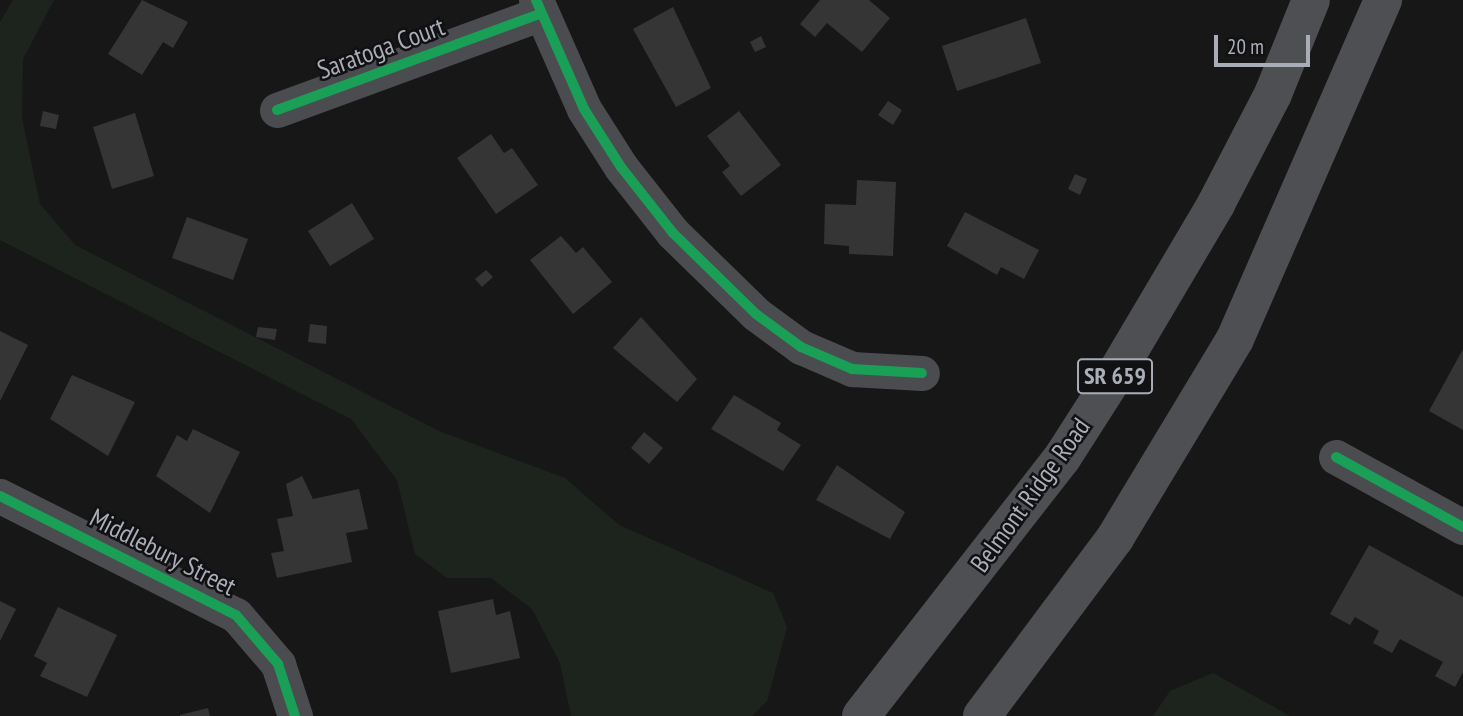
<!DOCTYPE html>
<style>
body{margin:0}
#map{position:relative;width:1463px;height:716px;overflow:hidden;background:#171717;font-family:"PT Sans Narrow",sans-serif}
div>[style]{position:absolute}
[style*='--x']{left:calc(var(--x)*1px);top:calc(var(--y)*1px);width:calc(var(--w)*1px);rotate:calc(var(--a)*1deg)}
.green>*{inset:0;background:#1d241e}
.building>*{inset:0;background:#353536}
.minor>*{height:35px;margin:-17.5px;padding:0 17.5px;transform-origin:17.5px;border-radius:17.5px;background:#4b4c50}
.major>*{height:38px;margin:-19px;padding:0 19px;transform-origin:19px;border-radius:19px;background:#4d4f52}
.cycleway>*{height:10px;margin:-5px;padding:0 5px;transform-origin:5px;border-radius:5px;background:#1a9f57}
span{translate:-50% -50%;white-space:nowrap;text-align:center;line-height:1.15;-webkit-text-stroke:5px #111113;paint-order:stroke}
.shield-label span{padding:2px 5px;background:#111113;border:2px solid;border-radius:5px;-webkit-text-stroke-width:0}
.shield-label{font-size:24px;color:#a8adb8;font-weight:700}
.street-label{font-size:26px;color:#a8adb8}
.scale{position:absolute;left:1214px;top:35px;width:96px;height:32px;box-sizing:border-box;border:4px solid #a8adb8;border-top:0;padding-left:9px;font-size:21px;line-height:24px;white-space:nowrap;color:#a8adb8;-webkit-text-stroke:5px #111113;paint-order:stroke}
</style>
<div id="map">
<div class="green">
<i style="clip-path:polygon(13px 0,54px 0,23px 59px,22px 118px,40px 204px,75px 245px,439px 431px,565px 478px,619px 525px,773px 593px,787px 627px,767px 701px,752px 716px,571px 716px,560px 663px,532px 609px,491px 578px,447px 578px,415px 554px,397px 480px,351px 419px,0 240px,0 22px)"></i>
<i style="clip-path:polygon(1213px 673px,1290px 716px,1153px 716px,1170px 691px)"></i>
</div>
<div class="building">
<i style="clip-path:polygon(142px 0,188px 22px,173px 48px,163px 42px,142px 75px,108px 54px)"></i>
<i style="clip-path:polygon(820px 0,869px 0,890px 18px,862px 52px,827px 23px,815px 37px,800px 24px)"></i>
<i style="clip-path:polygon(673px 7px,711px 88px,676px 107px,633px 29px)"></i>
<i style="clip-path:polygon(1026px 18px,1041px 63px,957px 91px,942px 46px)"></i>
<i style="clip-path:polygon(761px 36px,766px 47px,755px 52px,750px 42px)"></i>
<i style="clip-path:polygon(888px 101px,902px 110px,893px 125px,878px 115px)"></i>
<i style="clip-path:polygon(43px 111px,59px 115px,56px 129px,40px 126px)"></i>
<i style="clip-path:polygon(739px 111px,781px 165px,741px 196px,722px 172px,730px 166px,707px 136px)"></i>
<i style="clip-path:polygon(135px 113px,154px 176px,112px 189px,93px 127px)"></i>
<i style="clip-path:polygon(491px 134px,504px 153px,512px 148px,538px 185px,496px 214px,457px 158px)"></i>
<i style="clip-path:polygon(1075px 174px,1087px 179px,1080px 195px,1068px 189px)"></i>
<i style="clip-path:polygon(857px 180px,896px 182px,893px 256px,849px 254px,849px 246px,824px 244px,825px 204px,856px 205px)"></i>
<i style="clip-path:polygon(352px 203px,374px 239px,330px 266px,308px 231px)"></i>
<i style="clip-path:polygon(965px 212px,1039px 250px,1024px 279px,1001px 267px,997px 275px,947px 246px)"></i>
<i style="clip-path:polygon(187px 217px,248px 239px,233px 280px,172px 258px)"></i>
<i style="clip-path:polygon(561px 236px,576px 253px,583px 247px,612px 282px,573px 314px,530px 260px)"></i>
<i style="clip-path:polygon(486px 270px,493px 277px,482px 287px,475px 279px)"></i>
<i style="clip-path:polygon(641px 317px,697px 379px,677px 402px,613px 348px)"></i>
<i style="clip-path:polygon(310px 324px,327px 326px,326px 344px,308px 342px)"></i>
<i style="clip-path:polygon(258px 327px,277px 329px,275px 340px,256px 337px)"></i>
<i style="clip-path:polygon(0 331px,28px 345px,0 401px)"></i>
<i style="clip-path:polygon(1463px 349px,1463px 430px,1429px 411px)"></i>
<i style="clip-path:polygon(72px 375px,135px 402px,108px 456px,50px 419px)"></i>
<i style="clip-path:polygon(734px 395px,781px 423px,777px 430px,801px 445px,783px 471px,711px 429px)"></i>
<i style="clip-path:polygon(193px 429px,240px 452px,210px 513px,156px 476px,177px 435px,187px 441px)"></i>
<i style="clip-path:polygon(644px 432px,663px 448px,649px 464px,631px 448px)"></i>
<i style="clip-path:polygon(837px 465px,905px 512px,890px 539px,816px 500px)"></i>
<i style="clip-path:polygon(302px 476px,313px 499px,359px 489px,368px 529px,346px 533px,352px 562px,277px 578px,271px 553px,284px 551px,277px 519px,293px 516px,286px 484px)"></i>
<i style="clip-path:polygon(1369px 545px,1463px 597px,1463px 672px,1455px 687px,1435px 676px,1443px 662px,1400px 639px,1392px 653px,1373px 643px,1379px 631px,1355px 617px,1350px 625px,1330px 614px)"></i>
<i style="clip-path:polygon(493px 599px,496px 615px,510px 611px,520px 658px,451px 673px,438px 611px)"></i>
<i style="clip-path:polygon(0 601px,16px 609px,0 641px)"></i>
<i style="clip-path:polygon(58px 607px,117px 635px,87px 697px,40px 676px,47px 663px,34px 656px)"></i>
<i style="clip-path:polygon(208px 708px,210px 716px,180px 716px,180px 715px)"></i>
</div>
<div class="minor">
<i style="--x:536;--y:0;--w:119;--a:66.2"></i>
<i style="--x:584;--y:109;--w:69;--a:57.5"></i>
<i style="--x:621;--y:167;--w:84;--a:51.8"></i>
<i style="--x:673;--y:233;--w:116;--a:44.3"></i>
<i style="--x:756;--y:314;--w:56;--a:36.3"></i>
<i style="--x:801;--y:347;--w:56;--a:23.3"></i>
<i style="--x:852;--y:369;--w:70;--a:3.3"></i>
<i style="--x:277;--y:110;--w:279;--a:-20.1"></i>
<i style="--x:1336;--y:457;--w:145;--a:28.9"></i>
<i style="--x:0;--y:496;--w:264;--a:26.8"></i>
<i style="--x:236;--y:615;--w:65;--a:49.4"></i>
<i style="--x:278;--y:664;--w:55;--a:71.9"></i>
</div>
<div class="major">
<i style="--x:861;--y:716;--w:327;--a:-52.1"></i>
<i style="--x:1062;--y:458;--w:98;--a:-57.4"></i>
<i style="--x:1115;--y:375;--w:199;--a:-59.4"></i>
<i style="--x:1216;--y:204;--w:124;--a:-62.6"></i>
<i style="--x:1273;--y:94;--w:101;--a:-68"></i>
<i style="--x:982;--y:716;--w:222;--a:-53.2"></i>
<i style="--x:1115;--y:538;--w:232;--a:-58.9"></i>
<i style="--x:1235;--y:339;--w:370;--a:-66.4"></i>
</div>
<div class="cycleway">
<i style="--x:536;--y:0;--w:119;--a:66.2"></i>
<i style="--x:584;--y:109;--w:69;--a:57.5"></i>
<i style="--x:621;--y:167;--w:84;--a:51.8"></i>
<i style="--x:673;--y:233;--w:116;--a:44.3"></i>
<i style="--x:756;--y:314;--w:56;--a:36.3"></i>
<i style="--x:801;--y:347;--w:56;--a:23.3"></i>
<i style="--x:852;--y:369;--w:70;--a:3.3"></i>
<i style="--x:277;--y:110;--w:279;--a:-20.1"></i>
<i style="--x:1336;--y:457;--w:145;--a:28.9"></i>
<i style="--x:0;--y:496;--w:264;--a:26.8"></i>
<i style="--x:236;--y:615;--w:65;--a:49.4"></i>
<i style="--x:278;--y:664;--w:55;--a:71.9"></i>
</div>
<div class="shield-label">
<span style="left:1115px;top:376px">SR 659</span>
</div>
<div class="street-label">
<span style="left:381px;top:48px;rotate:-20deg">Saratoga Court</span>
<span style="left:1030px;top:495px;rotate:-54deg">Belmont Ridge Road</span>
<span style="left:163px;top:552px;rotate:27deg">Middlebury Street</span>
</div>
<div class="scale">20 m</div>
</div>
